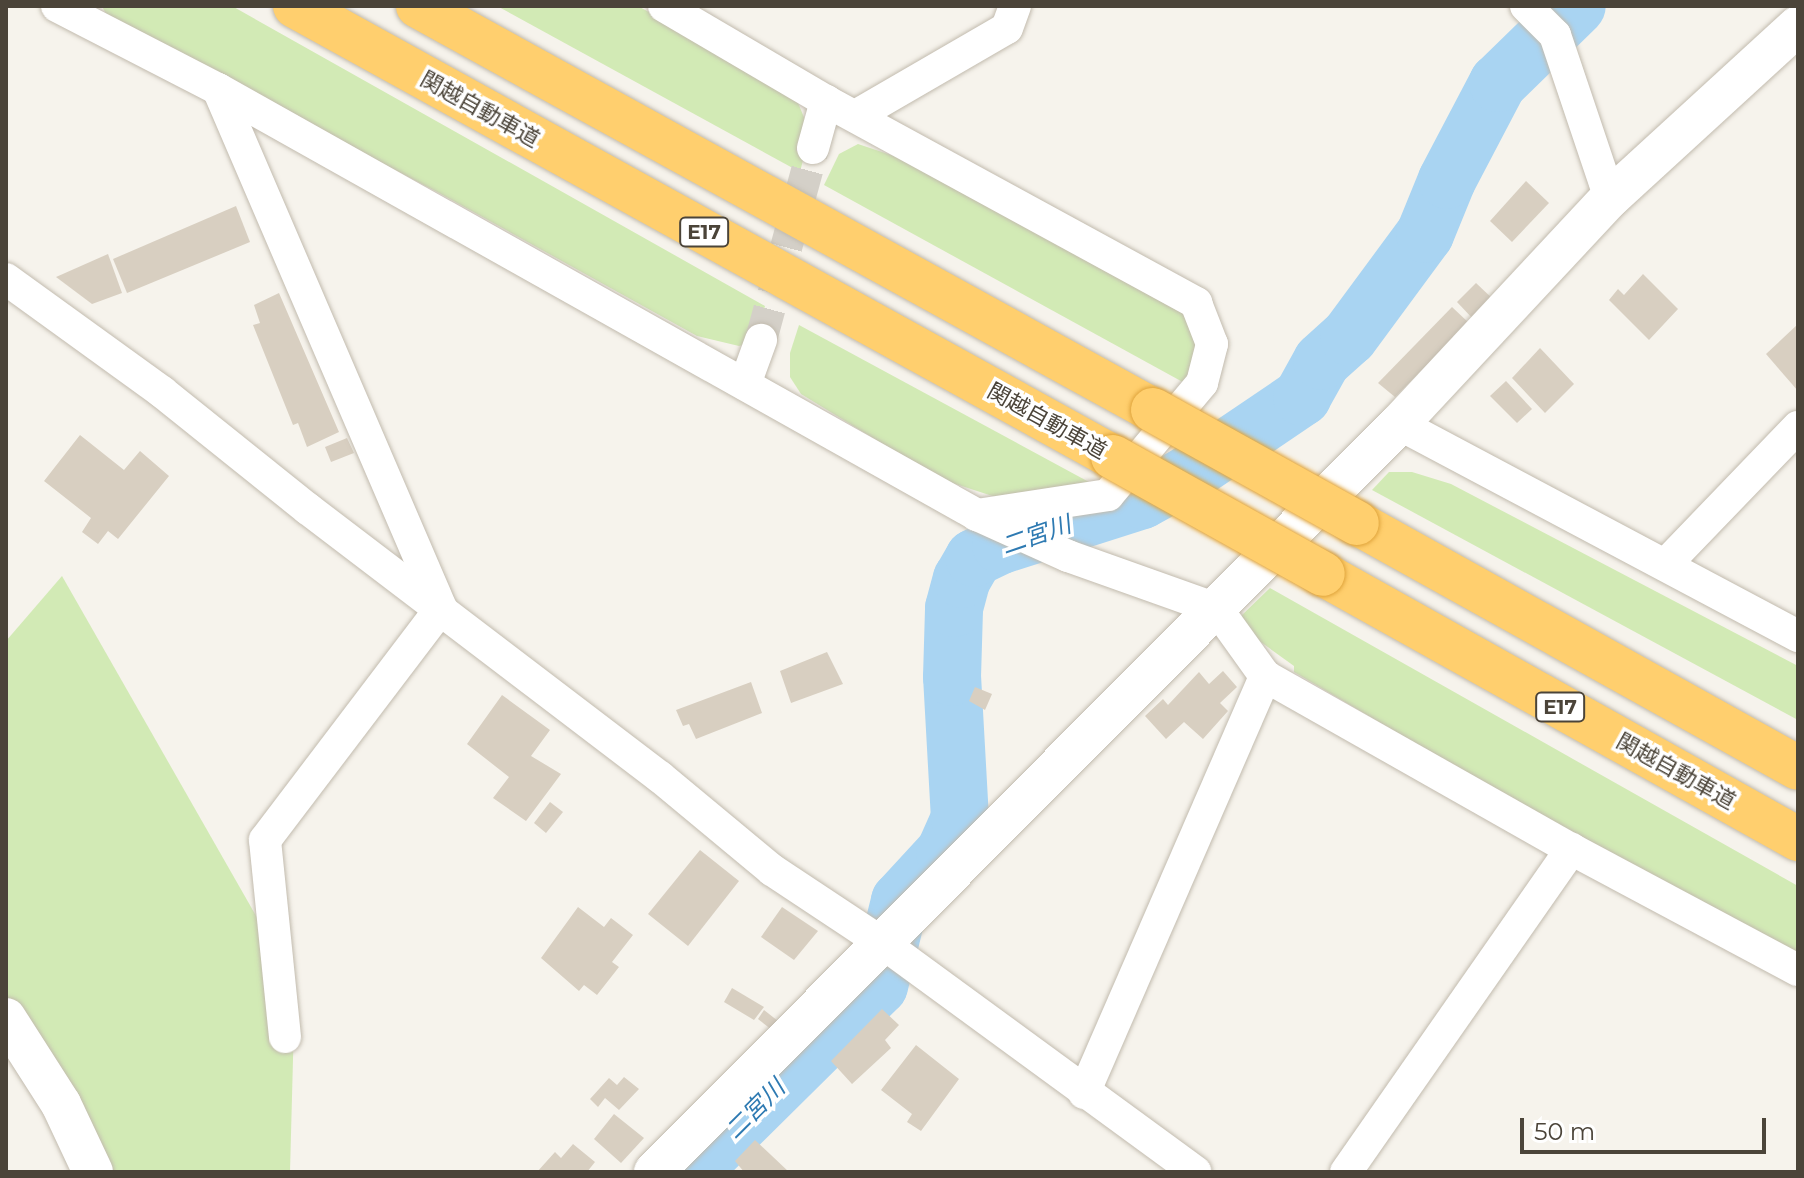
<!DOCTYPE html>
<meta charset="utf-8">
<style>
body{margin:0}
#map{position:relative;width:1804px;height:1178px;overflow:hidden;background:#f6f3ec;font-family:Montserrat,"Noto Sans JP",sans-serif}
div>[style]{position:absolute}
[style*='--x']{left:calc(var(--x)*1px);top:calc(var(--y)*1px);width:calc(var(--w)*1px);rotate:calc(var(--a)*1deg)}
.green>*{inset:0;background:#d2eab5}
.river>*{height:58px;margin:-29px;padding:0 29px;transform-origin:29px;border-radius:29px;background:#a9d4f2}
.building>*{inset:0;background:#d8cfc1}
.minor-tunnel>*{height:32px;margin-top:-16px;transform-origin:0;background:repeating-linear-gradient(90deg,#d4d0c8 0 32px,transparent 0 48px)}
.roads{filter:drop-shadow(0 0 2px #c2bbae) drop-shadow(0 0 2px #c2bbae)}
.minor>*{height:32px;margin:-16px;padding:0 16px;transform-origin:16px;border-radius:16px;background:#fff}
.tertiary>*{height:40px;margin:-20px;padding:0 20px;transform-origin:20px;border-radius:20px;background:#fff}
.motorway>*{height:44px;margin:-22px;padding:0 22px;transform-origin:22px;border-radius:22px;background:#ffcf6e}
.bridges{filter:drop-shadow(0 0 2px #e0a43c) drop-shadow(0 0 2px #e0a43c)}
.motorway-bridge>*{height:44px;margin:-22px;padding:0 22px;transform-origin:22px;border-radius:22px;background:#ffcf6e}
span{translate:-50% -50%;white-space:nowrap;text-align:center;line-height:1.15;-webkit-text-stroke:7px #fff;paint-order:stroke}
.shield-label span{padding:2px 6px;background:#fff;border:2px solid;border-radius:6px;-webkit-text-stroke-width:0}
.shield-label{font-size:20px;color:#4b4439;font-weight:700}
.street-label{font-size:22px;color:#4b4439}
.water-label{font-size:24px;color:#2e7ab2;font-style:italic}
.frame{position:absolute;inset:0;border:8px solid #4b4439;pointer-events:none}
.scale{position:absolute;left:1520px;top:1118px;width:246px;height:36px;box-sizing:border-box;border:4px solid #4b4439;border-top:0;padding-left:10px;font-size:24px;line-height:28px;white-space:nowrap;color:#4b4439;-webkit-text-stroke:6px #fff;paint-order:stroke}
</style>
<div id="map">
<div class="green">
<i style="clip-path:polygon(102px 6px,232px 6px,765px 306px,755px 342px,739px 346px,697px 336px,439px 193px,123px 27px,106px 14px)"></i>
<i style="clip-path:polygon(497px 6px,638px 6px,794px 93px,810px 132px,800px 172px)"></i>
<i style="clip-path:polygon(858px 144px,906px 160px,1198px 322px,1207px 341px,1190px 386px,824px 185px,839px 154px)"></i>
<i style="clip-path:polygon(799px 325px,1100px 488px,1011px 502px,940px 479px,801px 394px,790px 377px,790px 353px)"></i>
<i style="clip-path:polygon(1389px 472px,1412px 472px,1451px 484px,1798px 666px,1798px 720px,1372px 490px)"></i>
<i style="clip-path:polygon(62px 576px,295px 984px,290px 1172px,87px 1172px,6px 1034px,6px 641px)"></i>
<i style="clip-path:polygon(1270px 588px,1798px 886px,1798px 960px,1571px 835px,1294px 672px,1294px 666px,1240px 627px,1242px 615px)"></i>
</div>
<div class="river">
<i style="--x:691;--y:1172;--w:264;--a:-44.7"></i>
<i style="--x:879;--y:986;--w:88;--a:-76.1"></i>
<i style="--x:900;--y:901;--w:67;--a:-47.4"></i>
<i style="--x:945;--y:852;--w:36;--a:-66"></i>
<i style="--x:960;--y:819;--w:142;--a:-93.2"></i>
<i style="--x:952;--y:677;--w:69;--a:-88.3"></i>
<i style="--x:954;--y:608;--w:30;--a:-75"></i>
<i style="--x:962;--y:579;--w:24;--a:-60"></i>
<i style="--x:974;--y:558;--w:30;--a:-26"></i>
<i style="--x:1001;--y:545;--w:148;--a:-17.7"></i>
<i style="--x:1142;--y:500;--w:48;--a:-28.7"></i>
<i style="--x:1184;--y:477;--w:143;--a:-34.1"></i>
<i style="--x:1302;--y:397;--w:41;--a:-60.9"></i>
<i style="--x:1322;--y:361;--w:36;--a:-42"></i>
<i style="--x:1349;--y:337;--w:128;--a:-53.6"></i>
<i style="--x:1425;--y:234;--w:58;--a:-67.8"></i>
<i style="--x:1447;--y:180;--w:110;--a:-62.3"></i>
<i style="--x:1498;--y:83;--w:110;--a:-44.3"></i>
</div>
<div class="building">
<i style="clip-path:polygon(1526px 181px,1549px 203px,1512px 242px,1490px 221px)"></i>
<i style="clip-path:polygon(236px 206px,250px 242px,127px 293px,113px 259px)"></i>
<i style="clip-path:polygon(108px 254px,122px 293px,92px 304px,56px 277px)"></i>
<i style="clip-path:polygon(1643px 274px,1678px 309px,1649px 340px,1609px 300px,1618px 289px,1624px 295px)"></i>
<i style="clip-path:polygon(1476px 283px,1495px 301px,1474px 320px,1457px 302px)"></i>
<i style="clip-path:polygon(279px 293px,339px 432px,307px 447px,298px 423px,293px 425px,253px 325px,260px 323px,254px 305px)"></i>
<i style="clip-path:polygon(1452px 307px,1469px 323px,1395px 397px,1378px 383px)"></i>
<i style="clip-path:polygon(1798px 324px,1798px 391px,1766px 354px)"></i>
<i style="clip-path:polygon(1540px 348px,1574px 384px,1545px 413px,1512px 378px)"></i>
<i style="clip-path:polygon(1506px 381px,1532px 409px,1517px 423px,1490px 396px)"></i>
<i style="clip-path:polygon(80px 435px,124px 470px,140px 451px,169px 476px,118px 539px,108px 531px,98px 544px,82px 532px,91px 518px,44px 481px)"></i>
<i style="clip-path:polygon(347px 438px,354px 453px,331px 462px,325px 447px)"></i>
<i style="clip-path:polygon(827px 652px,843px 684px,791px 703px,780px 671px)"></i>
<i style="clip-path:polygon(1223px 671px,1237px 687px,1220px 703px,1228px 711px,1203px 739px,1184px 722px,1166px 739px,1145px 716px,1163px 699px,1168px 705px,1199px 672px,1209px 684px)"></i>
<i style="clip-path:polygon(751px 682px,762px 713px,696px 739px,689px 724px,683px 726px,676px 710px)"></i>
<i style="clip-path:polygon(975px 687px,992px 694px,985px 710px,969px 701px)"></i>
<i style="clip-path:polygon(502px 695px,550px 730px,531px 756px,561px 774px,526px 821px,493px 798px,509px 777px,467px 744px)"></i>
<i style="clip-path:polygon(550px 802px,563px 812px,546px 833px,534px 823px)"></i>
<i style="clip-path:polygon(700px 850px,739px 881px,688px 946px,648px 914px)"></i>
<i style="clip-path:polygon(578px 907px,604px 927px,611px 918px,633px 935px,612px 962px,619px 967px,597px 995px,584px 985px,579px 991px,541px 958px)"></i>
<i style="clip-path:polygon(782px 907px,818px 931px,794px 960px,761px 937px)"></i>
<i style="clip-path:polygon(732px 988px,764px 1007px,754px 1020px,724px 1002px)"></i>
<i style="clip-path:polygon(882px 1009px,899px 1025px,885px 1040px,891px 1048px,852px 1084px,831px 1061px)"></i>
<i style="clip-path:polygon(764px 1010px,778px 1021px,772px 1030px,758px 1019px)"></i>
<i style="clip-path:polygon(916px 1045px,959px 1079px,921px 1131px,907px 1122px,912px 1114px,881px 1090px)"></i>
<i style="clip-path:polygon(624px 1077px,639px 1089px,619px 1110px,605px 1098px,598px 1107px,590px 1099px,609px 1078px,617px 1085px)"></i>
<i style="clip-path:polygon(614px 1114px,644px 1138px,621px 1163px,594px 1139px)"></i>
<i style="clip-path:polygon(755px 1140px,789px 1172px,744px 1172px,735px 1161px)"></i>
<i style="clip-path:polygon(573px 1144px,595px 1162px,587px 1172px,537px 1172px,555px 1152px,561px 1158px)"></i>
</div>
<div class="minor-tunnel">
<i style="--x:761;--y:340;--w:199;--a:-74.8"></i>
</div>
<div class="roads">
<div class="minor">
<i style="--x:57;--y:6;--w:181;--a:27.3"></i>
<i style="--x:218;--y:89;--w:870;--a:29.3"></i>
<i style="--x:977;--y:515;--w:100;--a:24.3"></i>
<i style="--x:1068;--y:556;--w:158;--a:19.6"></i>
<i style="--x:1217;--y:609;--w:82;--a:54.4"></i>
<i style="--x:1265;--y:676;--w:352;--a:29.5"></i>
<i style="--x:1571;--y:849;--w:257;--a:28.1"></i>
<i style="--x:664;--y:6;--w:188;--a:30.4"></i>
<i style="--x:826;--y:101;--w:422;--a:28.6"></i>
<i style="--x:1196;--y:303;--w:44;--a:68.7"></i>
<i style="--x:1212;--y:344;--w:40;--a:104.4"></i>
<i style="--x:1202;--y:383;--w:146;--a:130"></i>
<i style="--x:1108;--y:495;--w:133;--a:171.3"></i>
<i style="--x:1526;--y:6;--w:41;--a:45"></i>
<i style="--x:1555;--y:35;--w:172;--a:71.4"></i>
<i style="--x:218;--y:89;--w:565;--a:66.75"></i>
<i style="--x:857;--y:115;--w:173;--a:-30.1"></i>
<i style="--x:1007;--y:28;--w:23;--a:-70"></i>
<i style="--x:813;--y:148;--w:49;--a:-74.5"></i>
<i style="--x:6;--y:279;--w:193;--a:35.9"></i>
<i style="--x:162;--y:392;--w:187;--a:38.7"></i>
<i style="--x:308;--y:509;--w:442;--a:37.3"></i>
<i style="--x:660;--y:777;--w:146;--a:39.7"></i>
<i style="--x:772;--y:870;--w:134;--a:33.5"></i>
<i style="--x:884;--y:944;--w:386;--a:36.2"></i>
<i style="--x:745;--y:384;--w:47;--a:-70"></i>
<i style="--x:1399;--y:424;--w:452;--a:28"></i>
<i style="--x:1666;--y:564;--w:190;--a:-46.1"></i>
<i style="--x:285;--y:1037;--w:198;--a:-95.8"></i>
<i style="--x:265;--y:840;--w:291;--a:-52.8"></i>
<i style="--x:1084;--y:1093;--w:455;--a:-66.5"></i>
<i style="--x:1346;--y:1172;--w:394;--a:-55.1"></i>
</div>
<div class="tertiary">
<i style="--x:6;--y:1018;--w:102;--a:57.4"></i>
<i style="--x:61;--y:1104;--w:75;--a:64.8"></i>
<i style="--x:654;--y:1172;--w:1056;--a:-45.12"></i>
<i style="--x:1399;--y:424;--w:309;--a:-47"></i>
<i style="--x:1610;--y:198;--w:255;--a:-42.5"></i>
</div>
<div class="motorway">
<i style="--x:295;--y:6;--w:934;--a:28.87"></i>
<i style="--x:418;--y:6;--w:839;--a:28.8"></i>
<i style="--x:1357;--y:523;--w:504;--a:29.05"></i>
<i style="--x:1323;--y:574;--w:544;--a:29.16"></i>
</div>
</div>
<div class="bridges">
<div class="motorway-bridge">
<i style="--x:1153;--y:410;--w:233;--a:29"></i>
<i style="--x:1113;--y:457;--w:240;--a:29.1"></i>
</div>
</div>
<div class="shield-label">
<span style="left:704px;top:232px">E17</span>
<span style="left:1560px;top:707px">E17</span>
</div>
<div class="street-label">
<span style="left:480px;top:109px;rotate:29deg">関越自動車道</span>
<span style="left:1047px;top:421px;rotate:29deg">関越自動車道</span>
<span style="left:1676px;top:771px;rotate:29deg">関越自動車道</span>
</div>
<div class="water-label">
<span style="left:1036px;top:535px;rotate:-19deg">二宮川</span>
<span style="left:755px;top:1109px;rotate:-45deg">二宮川</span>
</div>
<div class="frame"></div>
<div class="scale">50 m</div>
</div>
